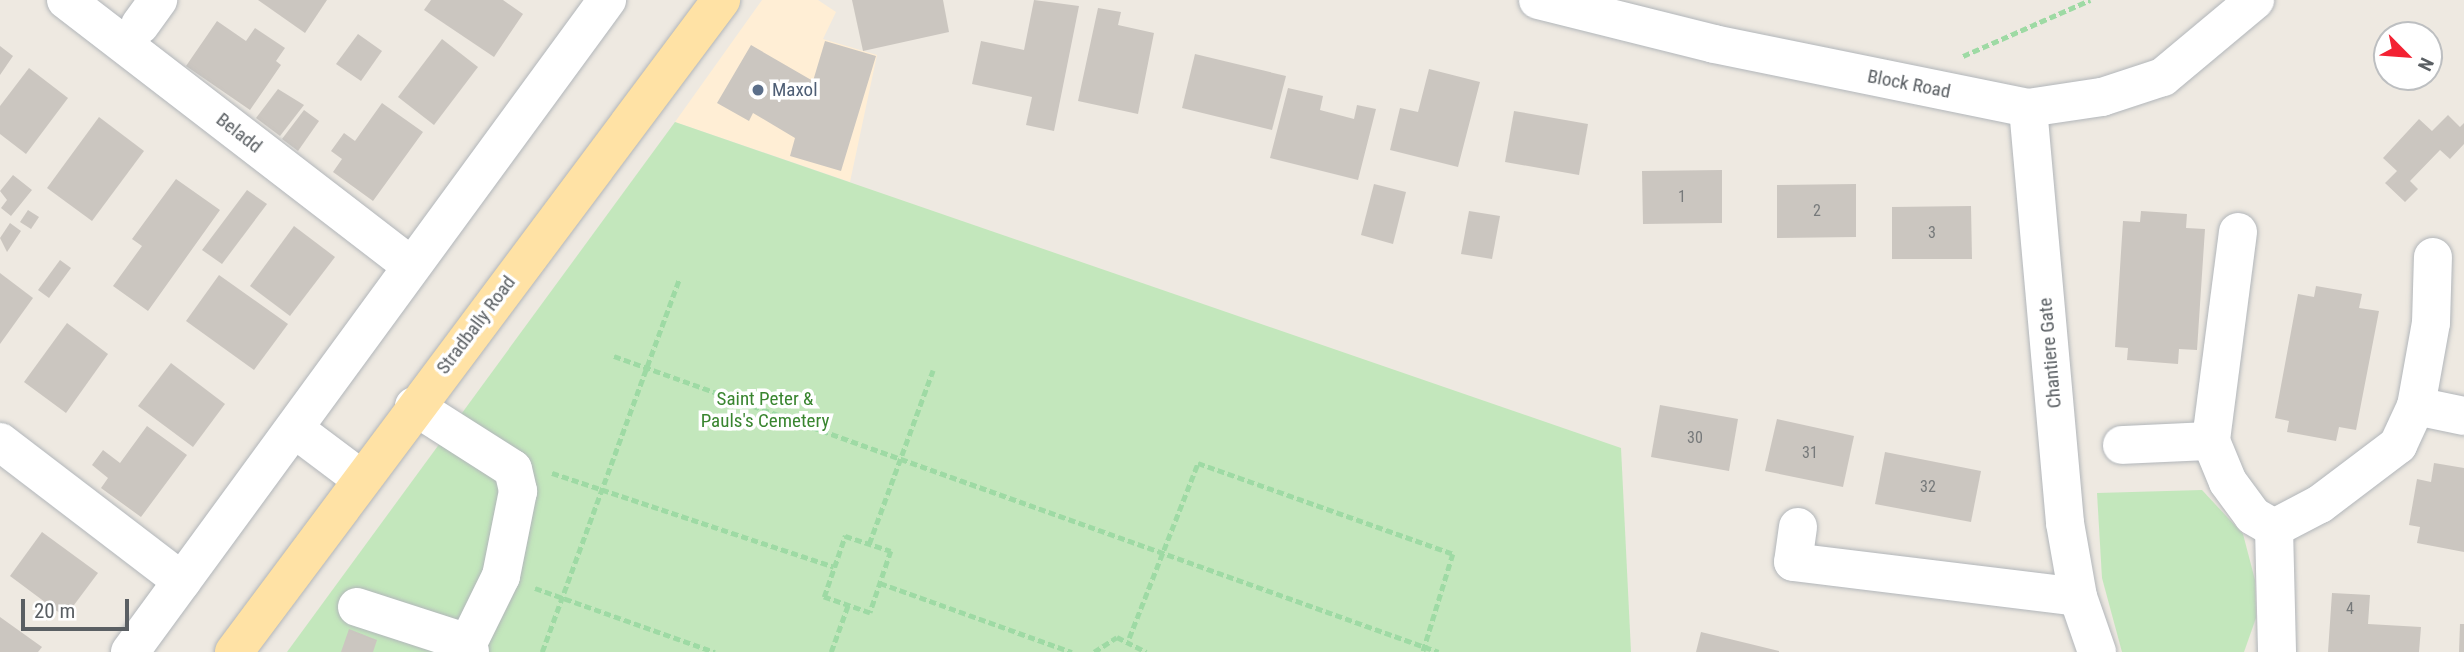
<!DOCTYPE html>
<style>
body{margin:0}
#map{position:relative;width:2464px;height:652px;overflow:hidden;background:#eee9e1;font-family:"Roboto Condensed",sans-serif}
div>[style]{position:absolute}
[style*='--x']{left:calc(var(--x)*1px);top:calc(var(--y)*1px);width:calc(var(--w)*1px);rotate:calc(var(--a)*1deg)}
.commercial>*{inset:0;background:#ffeed5}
.green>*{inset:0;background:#c3e7bc}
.building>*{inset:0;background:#cbc6c0}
.path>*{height:4.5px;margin-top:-2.25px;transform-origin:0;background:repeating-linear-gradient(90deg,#9edaa4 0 7px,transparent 0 10.5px)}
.roads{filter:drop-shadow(0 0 2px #b2b6ba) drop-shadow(0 0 2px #b2b6ba)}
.minor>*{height:38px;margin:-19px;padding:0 19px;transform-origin:19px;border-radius:19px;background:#fff}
.major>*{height:38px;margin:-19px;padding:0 19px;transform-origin:19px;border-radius:19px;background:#ffe2a5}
.dots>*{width:19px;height:19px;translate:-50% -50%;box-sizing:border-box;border:4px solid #fff;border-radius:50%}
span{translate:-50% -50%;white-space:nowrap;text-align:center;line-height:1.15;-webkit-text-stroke:7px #fff;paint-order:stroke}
.number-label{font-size:16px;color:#76797a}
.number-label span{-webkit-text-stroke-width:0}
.street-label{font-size:19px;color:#5a5f63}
.service-label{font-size:19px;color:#4e5e75}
.left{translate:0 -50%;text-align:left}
.park-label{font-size:19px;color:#39852f}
.north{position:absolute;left:2373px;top:21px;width:70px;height:70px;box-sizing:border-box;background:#fff;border:2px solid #bdbfc1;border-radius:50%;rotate:115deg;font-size:19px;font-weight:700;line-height:28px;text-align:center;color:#5a5f63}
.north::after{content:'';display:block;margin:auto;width:24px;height:32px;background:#f32233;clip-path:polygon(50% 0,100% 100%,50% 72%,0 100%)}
.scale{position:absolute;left:21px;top:599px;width:108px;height:32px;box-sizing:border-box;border:4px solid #5a5f63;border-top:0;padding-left:9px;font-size:21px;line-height:24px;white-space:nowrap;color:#5a5f63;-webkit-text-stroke:5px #fff;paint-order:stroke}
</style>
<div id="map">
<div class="commercial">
<i style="clip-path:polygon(762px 0,818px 0,836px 12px,823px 39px,877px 55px,850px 182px,675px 122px)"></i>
</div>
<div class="green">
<i style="clip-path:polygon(675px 122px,1621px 448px,1631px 652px,287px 652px)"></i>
<i style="clip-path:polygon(2202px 490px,2243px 534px,2255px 580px,2256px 618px,2244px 652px,2122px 652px,2102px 578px,2097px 493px)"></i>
</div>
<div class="building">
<i style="clip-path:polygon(258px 0,327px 0,305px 33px)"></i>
<i style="clip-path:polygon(431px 0,503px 0,523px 14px,494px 57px,424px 10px)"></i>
<i style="clip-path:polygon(852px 0,943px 0,949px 32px,863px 51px)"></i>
<i style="clip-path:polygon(1034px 0,1079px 6px,1054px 131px,1026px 125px,1032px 97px,972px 84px,981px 41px,1024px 50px)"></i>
<i style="clip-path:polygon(1098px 8px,1121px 12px,1118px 25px,1154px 33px,1138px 114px,1078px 101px)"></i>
<i style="clip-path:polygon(217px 21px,246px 41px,255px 28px,285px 48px,276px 61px,281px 65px,250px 110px,186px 66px)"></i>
<i style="clip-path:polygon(358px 34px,382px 51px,361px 81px,336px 64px)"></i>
<i style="clip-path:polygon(442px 39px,478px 67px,434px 125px,398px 97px)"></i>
<i style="clip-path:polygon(825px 41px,876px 56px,841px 171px,790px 156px,795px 138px,753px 113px,749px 121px,717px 103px,751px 45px,813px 81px)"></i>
<i style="clip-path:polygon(0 46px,13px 56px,0 75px)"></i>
<i style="clip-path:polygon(1195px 54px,1286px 76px,1272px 130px,1182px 108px)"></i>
<i style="clip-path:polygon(29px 68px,68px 98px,26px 154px,0 134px,0 106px)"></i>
<i style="clip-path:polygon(1429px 69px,1480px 82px,1458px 167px,1390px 150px,1400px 108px,1418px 112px)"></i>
<i style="clip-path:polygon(1288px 88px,1323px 96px,1320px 110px,1354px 119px,1357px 105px,1376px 109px,1358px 180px,1270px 158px)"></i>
<i style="clip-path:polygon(278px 89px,304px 105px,280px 136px,256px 118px)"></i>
<i style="clip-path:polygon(382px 103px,423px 132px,373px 201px,333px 172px,342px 159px,331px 151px,344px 133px,355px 141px)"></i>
<i style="clip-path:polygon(304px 110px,319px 121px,298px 151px,282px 139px)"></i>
<i style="clip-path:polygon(1514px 111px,1588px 124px,1579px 175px,1505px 162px)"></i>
<i style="clip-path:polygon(2448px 115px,2460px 127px,2464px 123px,2464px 144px,2450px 159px,2440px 150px,2410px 181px,2418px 189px,2405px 202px,2385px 183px,2397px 171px,2383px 158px,2419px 119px,2432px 131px)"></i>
<i style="clip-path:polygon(99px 117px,144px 151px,92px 221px,47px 188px)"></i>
<i style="clip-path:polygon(1722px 170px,1722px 223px,1643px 224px,1642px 171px)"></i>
<i style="clip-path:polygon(13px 175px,32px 190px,11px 216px,1px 208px,7px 200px,0 191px)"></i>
<i style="clip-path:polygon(176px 179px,220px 210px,148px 311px,113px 286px,142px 246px,132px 239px)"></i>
<i style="clip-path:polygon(1374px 184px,1406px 192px,1393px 244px,1361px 235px)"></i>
<i style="clip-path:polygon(1856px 184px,1856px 237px,1777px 238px,1777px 185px)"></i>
<i style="clip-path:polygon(247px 190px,267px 204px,222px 264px,202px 250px)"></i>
<i style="clip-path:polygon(1971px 206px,1972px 259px,1892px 259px,1892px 207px)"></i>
<i style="clip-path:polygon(28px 210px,39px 217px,31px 229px,20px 222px)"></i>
<i style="clip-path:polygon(1469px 211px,1500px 216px,1492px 259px,1461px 254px)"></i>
<i style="clip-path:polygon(2141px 211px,2187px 214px,2186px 228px,2205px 229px,2197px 350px,2179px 349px,2178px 364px,2127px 360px,2128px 348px,2115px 347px,2123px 221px,2140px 222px)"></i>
<i style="clip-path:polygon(10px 223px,21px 231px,7px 252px,0 238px)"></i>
<i style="clip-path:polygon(294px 226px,335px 257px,290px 316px,250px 286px)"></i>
<i style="clip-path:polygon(60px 260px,71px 268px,49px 298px,38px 290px)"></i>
<i style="clip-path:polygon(0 273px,33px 298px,0 344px)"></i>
<i style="clip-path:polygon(219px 275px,288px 324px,254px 370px,186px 321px)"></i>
<i style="clip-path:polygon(2316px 286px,2362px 294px,2359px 308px,2379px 311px,2356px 430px,2339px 427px,2336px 441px,2287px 432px,2289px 421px,2275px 418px,2298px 294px,2314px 297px)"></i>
<i style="clip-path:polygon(67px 323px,108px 354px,66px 413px,24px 382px)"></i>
<i style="clip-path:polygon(171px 363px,225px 404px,193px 447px,138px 406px)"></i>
<i style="clip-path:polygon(1660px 405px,1738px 419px,1729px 471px,1651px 457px)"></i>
<i style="clip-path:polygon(1777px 419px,1854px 436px,1843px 487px,1765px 471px)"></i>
<i style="clip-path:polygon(147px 426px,187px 455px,141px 517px,101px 488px,108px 478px,92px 465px,103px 450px,120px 463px)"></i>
<i style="clip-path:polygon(1885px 452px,1981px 471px,1971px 522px,1875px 504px)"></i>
<i style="clip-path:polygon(2434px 463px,2464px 468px,2464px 552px,2417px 543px,2420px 527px,2409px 525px,2417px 479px,2431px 482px)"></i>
<i style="clip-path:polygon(42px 532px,98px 573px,65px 617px,10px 576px)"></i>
<i style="clip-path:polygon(2332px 593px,2370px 595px,2368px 624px,2421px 627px,2419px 652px,2328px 652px)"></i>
<i style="clip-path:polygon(0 617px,42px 647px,38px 652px,0 652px)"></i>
<i style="clip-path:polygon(2460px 624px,2464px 624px,2464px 652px,2459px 652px)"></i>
<i style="clip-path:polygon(349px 629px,377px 640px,373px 652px,341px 652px)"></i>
<i style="clip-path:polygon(1701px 632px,1779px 651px,1779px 652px,1696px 652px)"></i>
</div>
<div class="path">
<i style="--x:1963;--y:56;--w:139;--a:-23.8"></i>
<i style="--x:614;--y:356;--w:876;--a:19.74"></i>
<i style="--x:552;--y:473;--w:297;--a:18.4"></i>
<i style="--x:845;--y:536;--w:48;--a:18.1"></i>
<i style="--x:891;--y:551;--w:65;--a:108.7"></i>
<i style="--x:870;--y:613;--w:49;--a:-160.8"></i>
<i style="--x:824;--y:597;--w:65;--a:-71"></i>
<i style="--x:869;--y:544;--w:185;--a:-69.8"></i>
<i style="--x:880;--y:583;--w:204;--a:19.8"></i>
<i style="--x:535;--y:588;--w:191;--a:19.6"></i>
<i style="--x:1129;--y:638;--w:188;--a:-68.5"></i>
<i style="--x:1198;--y:463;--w:271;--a:19.6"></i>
<i style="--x:1453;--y:554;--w:102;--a:107"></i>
<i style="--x:542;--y:652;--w:396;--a:-69.8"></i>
<i style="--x:831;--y:652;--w:50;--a:-70.1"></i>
<i style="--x:1094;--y:652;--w:27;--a:-33"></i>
<i style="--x:1117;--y:637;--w:33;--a:27"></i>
</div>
<div class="roads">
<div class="minor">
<i style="--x:66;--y:0;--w:436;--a:37.6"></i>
<i style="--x:1538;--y:0;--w:181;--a:14"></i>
<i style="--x:1714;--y:44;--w:320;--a:11.5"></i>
<i style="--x:2028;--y:108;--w:75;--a:-8.5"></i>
<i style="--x:2102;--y:97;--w:64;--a:-18.2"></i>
<i style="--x:2163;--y:77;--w:120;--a:-39.9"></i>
<i style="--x:140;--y:25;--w:31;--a:-54"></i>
<i style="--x:2028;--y:108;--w:417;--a:84.9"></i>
<i style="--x:2065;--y:523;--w:75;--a:80"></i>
<i style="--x:2078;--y:597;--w:58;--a:70.9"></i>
<i style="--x:2238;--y:232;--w:211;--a:97.4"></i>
<i style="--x:2211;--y:441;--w:44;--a:67.5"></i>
<i style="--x:2228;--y:482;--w:42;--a:53.7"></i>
<i style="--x:2253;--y:516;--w:24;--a:30"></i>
<i style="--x:2274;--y:528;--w:124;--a:88.6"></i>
<i style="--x:414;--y:406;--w:117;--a:32.5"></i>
<i style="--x:513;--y:469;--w:23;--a:77"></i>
<i style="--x:518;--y:491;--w:87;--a:101.3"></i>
<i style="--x:501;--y:576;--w:75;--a:116.2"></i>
<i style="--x:468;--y:643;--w:9;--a:77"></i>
<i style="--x:2416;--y:406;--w:49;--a:11.8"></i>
<i style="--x:296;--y:430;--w:80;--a:36.9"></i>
<i style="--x:0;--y:442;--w:229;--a:37.4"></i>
<i style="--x:2122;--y:445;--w:89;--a:-2.6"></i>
<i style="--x:1798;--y:527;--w:35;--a:98"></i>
<i style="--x:1793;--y:562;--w:287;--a:7"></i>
<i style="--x:2274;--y:528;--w:52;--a:-27.6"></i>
<i style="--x:2320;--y:504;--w:98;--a:-37.1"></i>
<i style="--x:2398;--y:445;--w:43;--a:-65.2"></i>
<i style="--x:2416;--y:406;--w:84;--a:-79.8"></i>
<i style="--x:2431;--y:323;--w:66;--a:-88.3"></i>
<i style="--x:357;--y:607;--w:117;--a:18"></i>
<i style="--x:130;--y:652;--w:808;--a:-53.81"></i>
</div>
<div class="major">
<i style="--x:234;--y:652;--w:814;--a:-53.24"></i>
</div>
</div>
<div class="dots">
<i style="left:758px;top:90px;background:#5c6f8a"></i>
</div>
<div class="number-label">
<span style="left:1682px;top:197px">1</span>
<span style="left:1817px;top:211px">2</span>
<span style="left:1932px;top:233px">3</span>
<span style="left:1695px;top:438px">30</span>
<span style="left:1810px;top:453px">31</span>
<span style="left:1928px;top:487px">32</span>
<span style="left:2350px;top:609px">4</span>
</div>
<div class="street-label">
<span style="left:1909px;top:84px;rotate:11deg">Block Road</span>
<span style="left:239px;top:133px;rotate:38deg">Beladd</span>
<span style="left:476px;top:325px;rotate:-53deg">Stradbally Road</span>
<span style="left:2050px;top:353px;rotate:-95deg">Chantiere Gate</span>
</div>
<div class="service-label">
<span class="left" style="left:772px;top:90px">Maxol</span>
</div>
<div class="park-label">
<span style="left:765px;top:410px">Saint Peter &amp;<br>Pauls's Cemetery</span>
</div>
<div class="north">N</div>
<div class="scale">20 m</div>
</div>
